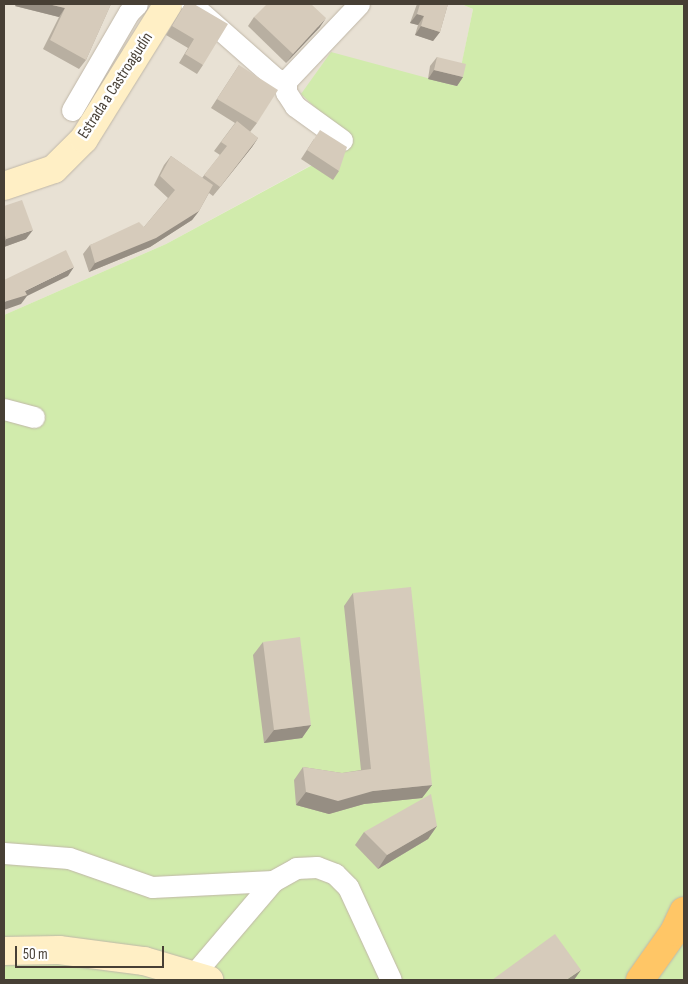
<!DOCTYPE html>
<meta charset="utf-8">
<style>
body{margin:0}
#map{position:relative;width:688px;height:984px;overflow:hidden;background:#f4efe6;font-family:"Sofia Sans Condensed",sans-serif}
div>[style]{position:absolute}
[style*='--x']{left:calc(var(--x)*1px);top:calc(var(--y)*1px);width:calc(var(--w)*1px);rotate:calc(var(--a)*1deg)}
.residential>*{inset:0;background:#e8e1d4}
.green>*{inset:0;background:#d1ebac}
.roads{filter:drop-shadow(0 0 1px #c0b7a8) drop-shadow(0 0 1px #c0b7a8)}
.street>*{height:21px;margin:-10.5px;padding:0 10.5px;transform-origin:10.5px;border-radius:10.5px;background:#fff}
.secondary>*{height:28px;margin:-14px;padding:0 14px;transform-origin:14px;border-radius:14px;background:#ffefc5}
.highway>*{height:28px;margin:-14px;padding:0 14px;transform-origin:14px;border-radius:14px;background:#ffc666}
.wall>*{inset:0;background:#b8afa1}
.shaded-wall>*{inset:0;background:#968e83}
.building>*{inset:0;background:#d6cbbb}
span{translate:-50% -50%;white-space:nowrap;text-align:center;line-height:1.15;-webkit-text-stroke:5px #fff;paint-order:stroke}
.street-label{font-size:16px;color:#473f35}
.frame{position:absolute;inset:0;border:5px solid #473f35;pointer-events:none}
.scale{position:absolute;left:15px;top:946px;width:149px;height:22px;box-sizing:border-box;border:2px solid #473f35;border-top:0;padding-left:6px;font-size:15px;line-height:18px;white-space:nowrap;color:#473f35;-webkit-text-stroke:4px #fff;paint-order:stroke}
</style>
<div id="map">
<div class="residential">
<i style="clip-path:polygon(4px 4px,461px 4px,473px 9px,460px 73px,354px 142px,166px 244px,4px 315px)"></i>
</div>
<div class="green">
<i style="clip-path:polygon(461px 4px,684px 4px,684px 980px,4px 980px,4px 315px,166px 244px,353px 143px,301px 94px,331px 52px,457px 86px,473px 9px)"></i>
</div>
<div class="roads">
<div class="street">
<i style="--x:191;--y:4;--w:113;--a:41.4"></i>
<i style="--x:276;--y:79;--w:10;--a:11"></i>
<i style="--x:286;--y:81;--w:106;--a:-46.5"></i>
<i style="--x:286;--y:81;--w:11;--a:90"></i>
<i style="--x:286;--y:92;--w:17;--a:57"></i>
<i style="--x:295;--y:106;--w:58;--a:35.9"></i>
<i style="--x:72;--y:110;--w:113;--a:-59.8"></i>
<i style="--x:129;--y:12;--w:11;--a:-45"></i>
<i style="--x:4;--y:409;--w:31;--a:15"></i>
<i style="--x:4;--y:853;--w:65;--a:4.4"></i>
<i style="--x:69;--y:858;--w:88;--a:19.3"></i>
<i style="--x:152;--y:887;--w:121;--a:-2.8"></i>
<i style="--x:193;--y:975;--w:123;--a:-49.6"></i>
<i style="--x:273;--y:881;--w:26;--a:-29"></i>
<i style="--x:296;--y:868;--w:21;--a:-3"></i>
<i style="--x:317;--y:867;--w:19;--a:21"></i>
<i style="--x:335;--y:874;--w:18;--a:45"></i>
<i style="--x:348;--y:887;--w:102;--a:65.2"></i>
</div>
<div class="secondary">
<i style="--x:4;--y:186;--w:53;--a:-18.8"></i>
<i style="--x:54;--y:169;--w:42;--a:-45"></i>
<i style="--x:84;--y:139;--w:159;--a:-58.1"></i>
<i style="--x:4;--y:951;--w:55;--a:-1"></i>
<i style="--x:59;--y:950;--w:86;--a:7.4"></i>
<i style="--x:144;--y:961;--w:68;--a:16.3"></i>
</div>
<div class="highway">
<i style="--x:640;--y:980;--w:59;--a:-54.7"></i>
<i style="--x:674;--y:932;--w:23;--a:-65"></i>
</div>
</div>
<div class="wall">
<i style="clip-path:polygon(16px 4px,111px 4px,86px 60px,79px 69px,43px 49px,59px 17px,15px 6px)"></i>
<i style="clip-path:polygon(185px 4px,203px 65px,197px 74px,179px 63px,188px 48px,166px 35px)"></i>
<i style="clip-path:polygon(417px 4px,448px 4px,440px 32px,433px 41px,415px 35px,418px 25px,410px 23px)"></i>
<i style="clip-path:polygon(254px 17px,320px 27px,286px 63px,248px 26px)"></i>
<i style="clip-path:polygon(437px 57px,463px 77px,457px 86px,428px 79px,430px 66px)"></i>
<i style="clip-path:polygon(239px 65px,257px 123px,250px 132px,258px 138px,252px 147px,213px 196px,209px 193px,199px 211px,192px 220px,150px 247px,89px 272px,83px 254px,90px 245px,144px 227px,168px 198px,154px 185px,164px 165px,171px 156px,202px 178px,220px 155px,214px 151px,235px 123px,211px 108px)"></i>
<i style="clip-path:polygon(314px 139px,339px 171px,333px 180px,301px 159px)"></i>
<i style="clip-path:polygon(4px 206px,26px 239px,4px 247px)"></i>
<i style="clip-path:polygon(353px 593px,432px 785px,422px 798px,364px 804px,329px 814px,296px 805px,294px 780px,303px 767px,342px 773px,361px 770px,344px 606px)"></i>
<i style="clip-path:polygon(263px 642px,311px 725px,302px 738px,264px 743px,253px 655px)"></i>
<i style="clip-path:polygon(437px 826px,428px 839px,378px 869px,355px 845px,364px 832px)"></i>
</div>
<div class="shaded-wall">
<i style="clip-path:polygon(17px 4px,48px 4px,65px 8px,59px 17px,15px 6px)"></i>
<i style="clip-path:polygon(417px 14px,424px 16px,418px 25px,410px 23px)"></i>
<i style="clip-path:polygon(326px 18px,320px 27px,286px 63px,293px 54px)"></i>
<i style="clip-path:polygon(421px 26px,440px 32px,433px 41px,415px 35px)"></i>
<i style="clip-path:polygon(434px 70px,463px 77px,457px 86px,428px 79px)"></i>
<i style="clip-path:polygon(258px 138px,252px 147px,213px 196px,220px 187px)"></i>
<i style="clip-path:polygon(199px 211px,192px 220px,150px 247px,89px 272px,95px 263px)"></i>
<i style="clip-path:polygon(33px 230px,26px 239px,4px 247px,4px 243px,6px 239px)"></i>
<i style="clip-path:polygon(74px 267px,68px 276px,27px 296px,21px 304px,4px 310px,4px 302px,25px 291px)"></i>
<i style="clip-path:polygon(311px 725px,302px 738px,264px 743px,274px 730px)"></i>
<i style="clip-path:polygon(432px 785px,422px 798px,364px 804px,329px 814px,296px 805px,306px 792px,373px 791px)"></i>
<i style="clip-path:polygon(437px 826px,428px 839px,378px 869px,387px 855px)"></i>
<i style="clip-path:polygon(581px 970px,574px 980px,566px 980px)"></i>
</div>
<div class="building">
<i style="clip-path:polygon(48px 4px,111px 4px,86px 60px,50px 40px,65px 8px)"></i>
<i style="clip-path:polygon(185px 4px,194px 4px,228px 24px,203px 65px,185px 54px,194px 39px,172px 26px)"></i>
<i style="clip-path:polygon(267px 4px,311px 4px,326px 18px,293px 54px,254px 17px)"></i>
<i style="clip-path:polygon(420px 4px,448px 4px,440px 32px,421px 26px,424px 16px,417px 14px)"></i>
<i style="clip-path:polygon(437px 57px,466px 64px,463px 77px,434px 70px)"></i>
<i style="clip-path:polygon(239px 65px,278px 90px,257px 123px,217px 99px)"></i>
<i style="clip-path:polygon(237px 121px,258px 138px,220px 187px,204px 175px,227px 146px,221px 142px)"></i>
<i style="clip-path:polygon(320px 130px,347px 147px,339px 171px,307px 150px)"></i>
<i style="clip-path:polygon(171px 156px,213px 185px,199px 211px,156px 238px,95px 263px,90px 245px,139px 222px,144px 227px,175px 190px,160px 176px)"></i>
<i style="clip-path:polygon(22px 200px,33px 230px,6px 239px,4px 232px,4px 206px)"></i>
<i style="clip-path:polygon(66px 250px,74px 267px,25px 291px,27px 295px,4px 302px,4px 280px)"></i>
<i style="clip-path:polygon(411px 587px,432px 785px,373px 791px,338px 801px,306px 792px,303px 767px,342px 773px,371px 769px,353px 593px)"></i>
<i style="clip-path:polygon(300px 637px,311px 725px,274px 730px,263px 642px)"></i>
<i style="clip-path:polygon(431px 794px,437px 826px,387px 855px,364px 832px)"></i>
<i style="clip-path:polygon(555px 934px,581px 970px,566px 980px,492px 980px)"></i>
</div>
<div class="street-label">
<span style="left:116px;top:86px;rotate:-57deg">Estrada a Castroagudín</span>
</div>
<div class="frame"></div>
<div class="scale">50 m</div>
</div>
